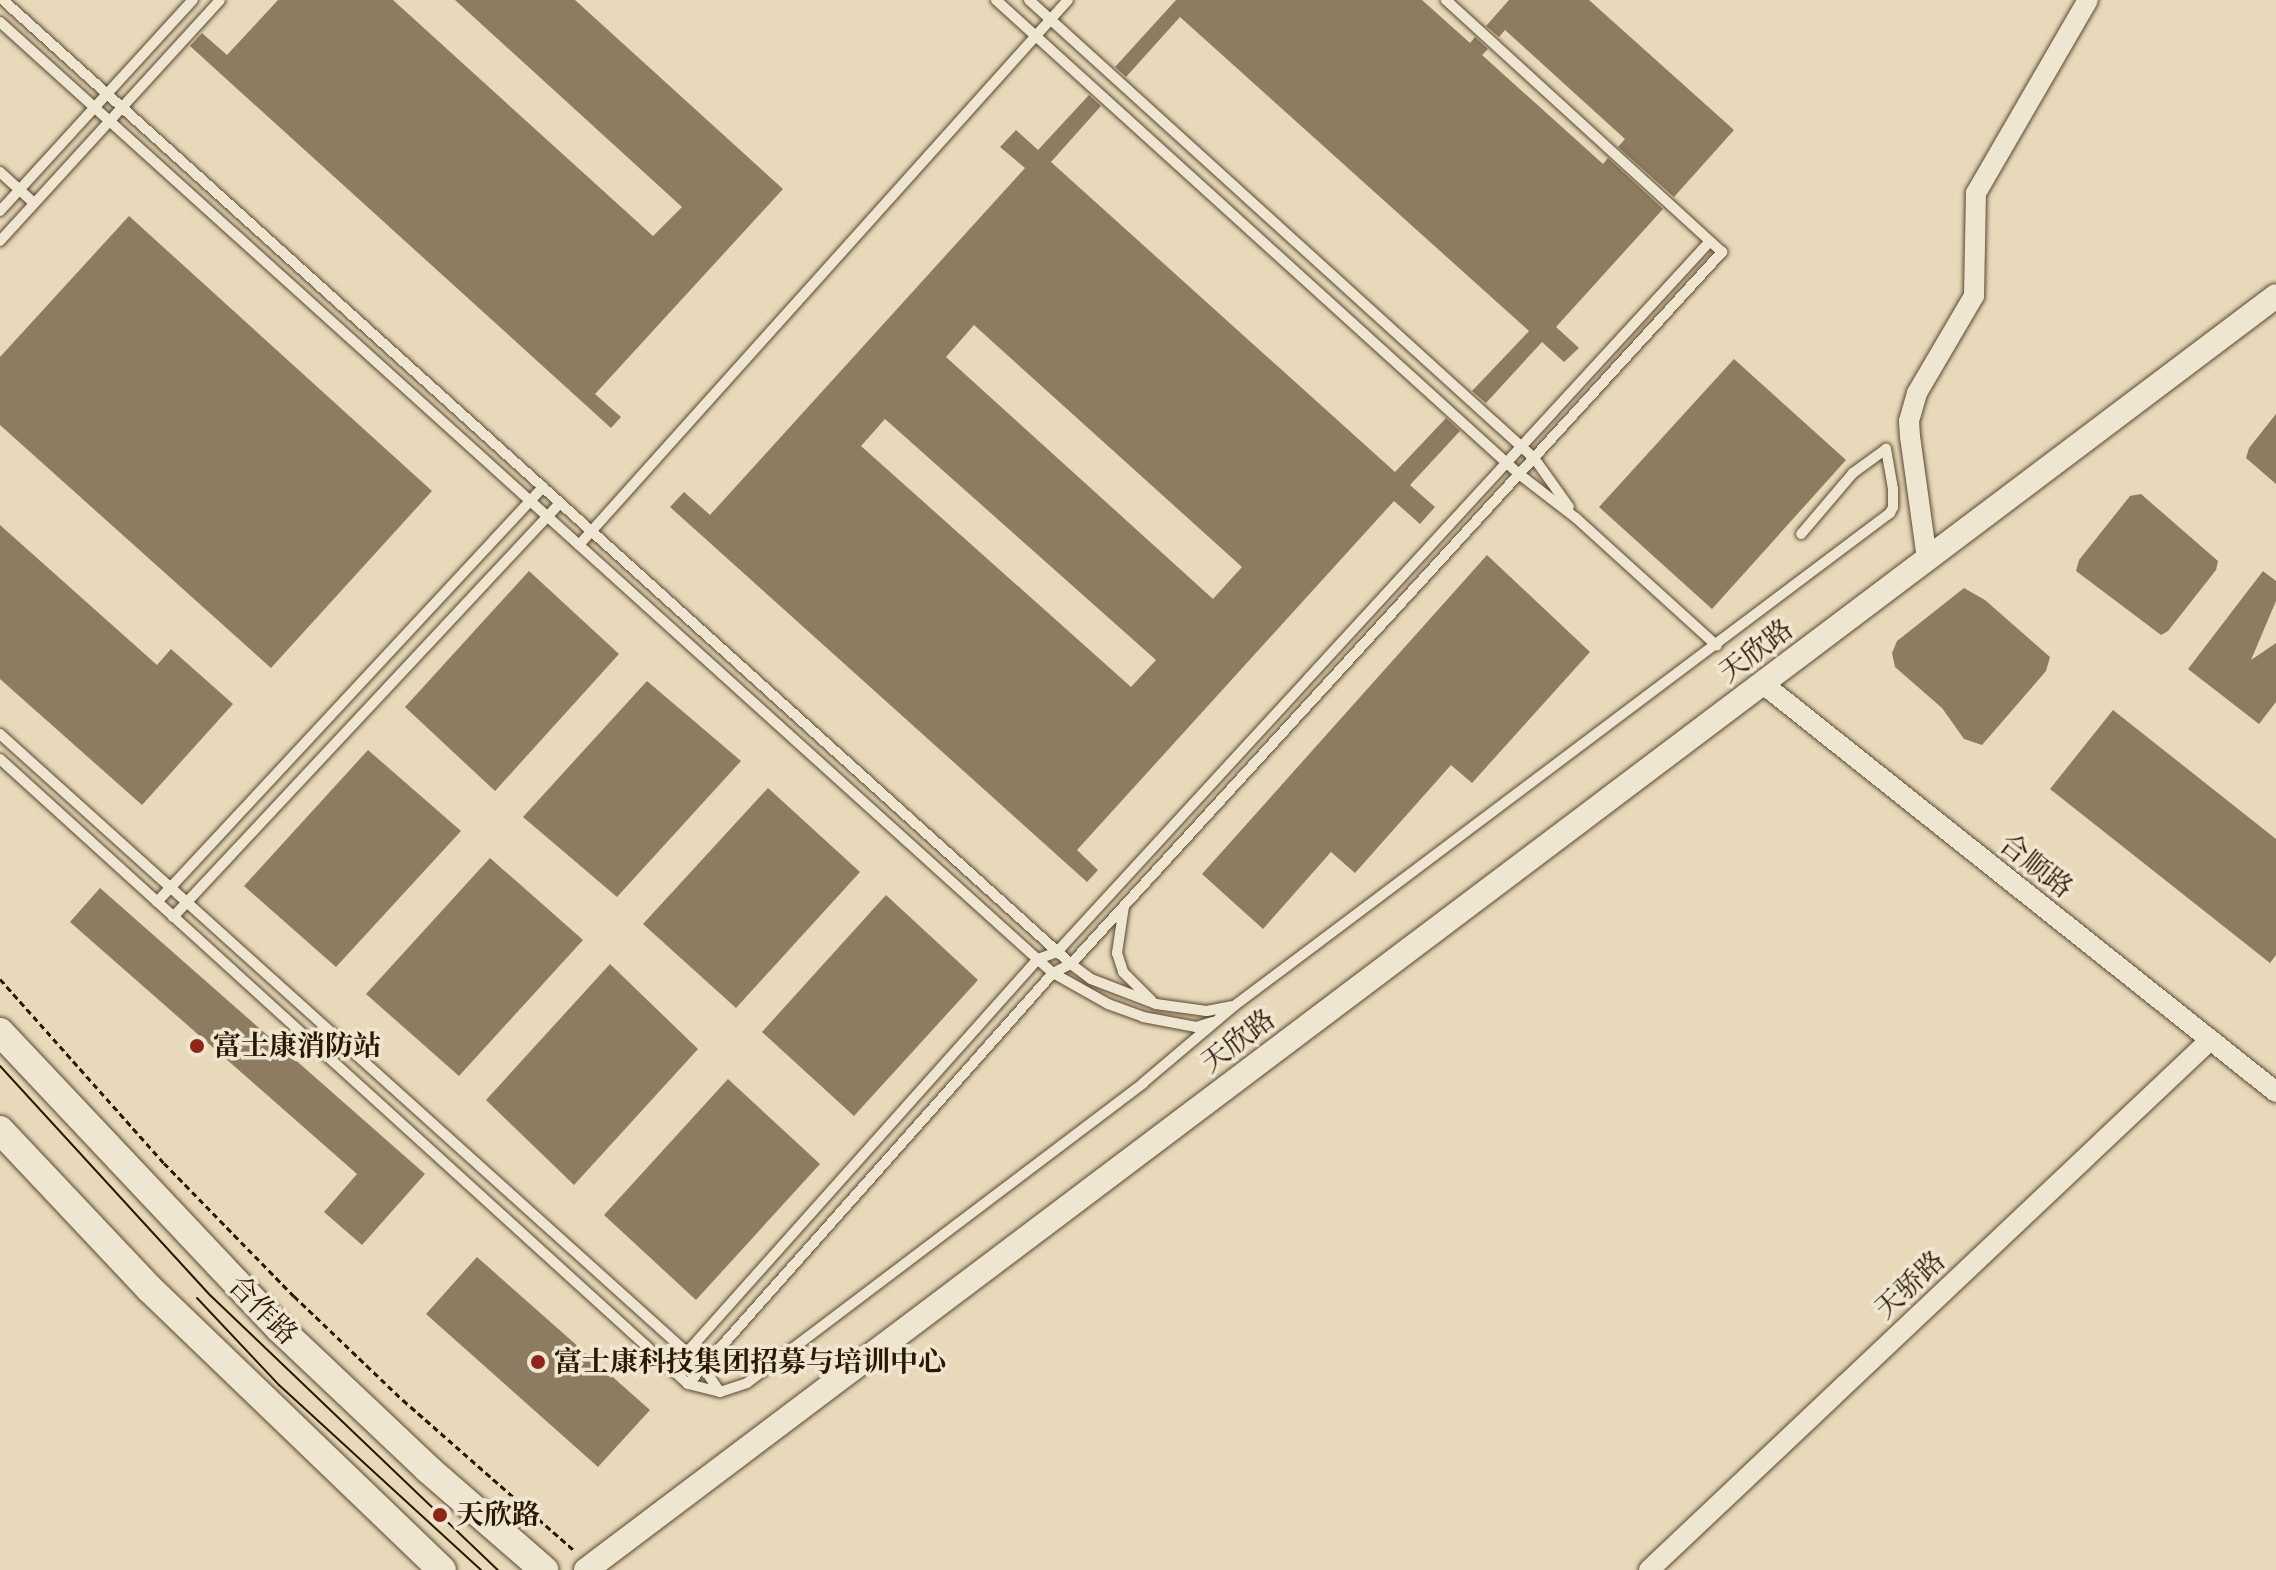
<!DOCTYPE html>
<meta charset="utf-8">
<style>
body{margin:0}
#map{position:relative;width:2276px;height:1570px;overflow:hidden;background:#e7d9b9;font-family:Alegreya,"Noto Serif SC",serif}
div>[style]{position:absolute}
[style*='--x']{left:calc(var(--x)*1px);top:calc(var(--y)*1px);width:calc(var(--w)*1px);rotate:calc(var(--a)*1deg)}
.building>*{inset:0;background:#8d7c61}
.path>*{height:3px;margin-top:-1.5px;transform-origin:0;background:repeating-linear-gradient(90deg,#2b1802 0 6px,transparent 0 10px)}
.roads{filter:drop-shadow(0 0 2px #5a4830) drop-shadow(0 0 2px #5a4830)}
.service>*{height:10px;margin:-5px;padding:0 5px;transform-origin:5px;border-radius:5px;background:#efe6d2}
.minor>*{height:20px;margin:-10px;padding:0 10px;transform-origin:10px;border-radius:10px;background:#efe6d2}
.tertiary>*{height:24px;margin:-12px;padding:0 12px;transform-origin:12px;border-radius:12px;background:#efe6d2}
.secondary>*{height:28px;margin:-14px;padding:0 14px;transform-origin:14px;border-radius:14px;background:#efe6d2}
.tram>*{height:2px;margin:-1px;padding:0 1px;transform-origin:1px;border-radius:1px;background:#2b1802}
.dots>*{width:22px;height:22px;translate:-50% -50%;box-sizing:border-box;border:4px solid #efe6d2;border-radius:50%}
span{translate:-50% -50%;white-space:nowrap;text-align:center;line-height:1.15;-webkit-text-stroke:7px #efe6d2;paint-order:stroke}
.street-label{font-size:28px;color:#2b1802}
.poi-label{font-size:28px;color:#2b1802;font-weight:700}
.left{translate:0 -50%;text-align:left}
</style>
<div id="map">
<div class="building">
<i style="clip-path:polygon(278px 0,393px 0,653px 236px,682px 207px,455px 0,575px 0,783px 189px,595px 394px,621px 417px,611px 428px,190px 46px,202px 33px,227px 55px)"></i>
<i style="clip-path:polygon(1176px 0,1422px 0,1470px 43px,1475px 37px,1488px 49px,1482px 55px,1603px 164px,1608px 158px,1663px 209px,1556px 327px,1579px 348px,1564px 362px,1542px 342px,1486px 403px,1472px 391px,1529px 331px,1180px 17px,1126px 77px,1115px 67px)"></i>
<i style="clip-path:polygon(1509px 0,1589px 0,1734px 130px,1674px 197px,1618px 147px,1625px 139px,1505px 30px,1499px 37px,1486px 26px)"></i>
<i style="clip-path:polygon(evenodd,1089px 95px,1101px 106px,1051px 162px,1395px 472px,1446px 418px,1460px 431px,1410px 485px,1435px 507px,1420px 524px,1394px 501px,1077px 850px,1098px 870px,1087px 882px,670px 507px,684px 492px,710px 515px,1025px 168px,1000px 147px,1016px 130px,1038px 150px,1089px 95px,974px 325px,1242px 567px,1213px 599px,946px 357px,974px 325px,1089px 95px,885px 419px,1156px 660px,1131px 687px,861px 446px,885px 419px)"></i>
<i style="clip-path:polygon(129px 216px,432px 491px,271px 668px,0 425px,0 357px)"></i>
<i style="clip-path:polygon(1734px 359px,1846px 460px,1712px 609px,1599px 507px)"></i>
<i style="clip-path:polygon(2276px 414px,2276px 484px,2246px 458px,2249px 448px)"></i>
<i style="clip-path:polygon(2141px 494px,2218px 561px,2216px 570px,2168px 631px,2161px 635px,2076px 571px,2079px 560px,2130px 496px)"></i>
<i style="clip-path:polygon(0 525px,157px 665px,171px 649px,233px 704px,142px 805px,0 679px)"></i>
<i style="clip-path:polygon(1487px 555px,1590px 652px,1472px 783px,1451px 765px,1355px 873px,1331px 852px,1263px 929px,1202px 874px)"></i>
<i style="clip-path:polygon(529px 571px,619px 654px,495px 791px,405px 707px)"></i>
<i style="clip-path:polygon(2263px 571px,2276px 581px,2276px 601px,2251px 660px,2276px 643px,2276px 702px,2259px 724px,2188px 669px)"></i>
<i style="clip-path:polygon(1964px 588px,1985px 600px,2050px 657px,2046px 671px,1982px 745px,1964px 739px,1942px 708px,1895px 667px,1892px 653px,1897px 641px)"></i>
<i style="clip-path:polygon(647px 681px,741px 761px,617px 897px,523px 817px)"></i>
<i style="clip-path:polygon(2113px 710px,2276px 839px,2276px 955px,2270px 963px,2050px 789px)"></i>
<i style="clip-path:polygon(368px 750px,461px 831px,336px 967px,244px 886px)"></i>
<i style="clip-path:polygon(768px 788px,860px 872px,736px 1008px,643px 924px)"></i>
<i style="clip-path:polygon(490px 858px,583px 940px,459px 1076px,366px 994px)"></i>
<i style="clip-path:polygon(100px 888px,425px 1174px,362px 1245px,324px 1212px,357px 1174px,70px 922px)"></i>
<i style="clip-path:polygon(886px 895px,978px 980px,854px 1116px,762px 1032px)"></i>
<i style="clip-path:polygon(610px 964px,698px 1049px,574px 1185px,486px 1100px)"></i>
<i style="clip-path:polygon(728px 1079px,820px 1164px,696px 1300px,604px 1215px)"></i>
<i style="clip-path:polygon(477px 1257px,650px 1410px,598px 1467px,426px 1314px)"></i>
</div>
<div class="path">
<i style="--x:0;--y:979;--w:246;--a:48.3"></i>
<i style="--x:164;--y:1163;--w:186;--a:45.7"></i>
<i style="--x:294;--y:1296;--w:151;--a:43.7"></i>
<i style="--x:403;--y:1400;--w:229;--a:41.3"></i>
</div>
<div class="roads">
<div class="service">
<i style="--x:3;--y:0;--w:1439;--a:42.07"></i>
<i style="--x:1071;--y:964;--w:25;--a:37"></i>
<i style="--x:1091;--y:979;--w:70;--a:21"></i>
<i style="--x:1156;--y:1004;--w:51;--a:7.8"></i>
<i style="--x:1207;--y:1011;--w:25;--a:-11"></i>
<i style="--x:996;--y:0;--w:706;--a:42.19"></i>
<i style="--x:1519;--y:474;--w:72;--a:37.7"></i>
<i style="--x:1576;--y:518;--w:190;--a:42.2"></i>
<i style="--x:1029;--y:0;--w:682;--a:42.21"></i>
<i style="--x:1534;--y:458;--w:60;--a:54.5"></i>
<i style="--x:0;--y:22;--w:1419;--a:42.09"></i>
<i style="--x:1053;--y:973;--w:63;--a:29.4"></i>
<i style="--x:1108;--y:1004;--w:37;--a:20"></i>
<i style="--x:1143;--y:1017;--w:54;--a:10.7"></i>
<i style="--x:1196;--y:1027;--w:17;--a:-17"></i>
<i style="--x:0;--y:172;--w:46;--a:42.4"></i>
<i style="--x:0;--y:211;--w:286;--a:-47.6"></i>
<i style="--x:0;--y:241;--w:326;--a:-47.6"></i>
<i style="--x:579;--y:545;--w:732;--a:-48.1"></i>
<i style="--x:0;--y:734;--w:946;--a:42"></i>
<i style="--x:703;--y:1367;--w:30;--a:56"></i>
<i style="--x:0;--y:759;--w:929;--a:42.25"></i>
<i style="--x:688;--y:1384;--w:33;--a:14"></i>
<i style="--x:720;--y:1392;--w:28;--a:-18"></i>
<i style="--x:747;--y:1383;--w:497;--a:-37.1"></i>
<i style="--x:1143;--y:1083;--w:119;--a:-40.2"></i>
<i style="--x:1234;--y:1006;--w:821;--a:-36.93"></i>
<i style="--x:1890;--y:513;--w:7;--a:-63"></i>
<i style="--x:1893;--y:507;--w:18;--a:-90"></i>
<i style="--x:1893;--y:489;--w:41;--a:-99.9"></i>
<i style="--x:1886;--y:449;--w:41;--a:144"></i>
<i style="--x:1853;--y:473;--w:80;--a:130.4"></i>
<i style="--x:157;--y:902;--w:567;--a:-47.07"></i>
<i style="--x:1124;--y:906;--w:48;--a:98.5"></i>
<i style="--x:1117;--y:953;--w:20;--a:72"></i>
<i style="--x:1123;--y:972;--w:40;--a:45"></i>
<i style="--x:173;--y:917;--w:567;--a:-46.93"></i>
<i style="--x:672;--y:1369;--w:550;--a:-48.25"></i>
<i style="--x:1038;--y:959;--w:20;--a:-20"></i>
<i style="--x:1057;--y:952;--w:965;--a:-47.43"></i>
<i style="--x:688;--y:1384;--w:550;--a:-48.39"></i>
<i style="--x:1053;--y:973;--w:20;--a:-27"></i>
<i style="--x:1071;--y:964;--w:965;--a:-47.56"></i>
<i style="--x:1722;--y:252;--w:374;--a:-137.6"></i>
</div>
<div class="minor">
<i style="--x:1927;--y:559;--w:124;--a:-97.9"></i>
<i style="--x:1910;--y:436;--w:15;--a:-94"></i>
<i style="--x:1909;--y:421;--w:29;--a:-74"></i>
<i style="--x:1917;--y:393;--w:113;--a:-59.6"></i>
<i style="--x:1974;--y:296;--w:103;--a:-88.9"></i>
<i style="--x:1976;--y:193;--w:223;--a:-59.9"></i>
<i style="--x:1762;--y:683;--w:657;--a:38.51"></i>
<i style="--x:1649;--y:1570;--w:772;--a:-43.37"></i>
</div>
<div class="tertiary">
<i style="--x:586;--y:1570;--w:2116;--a:-37.01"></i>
</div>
<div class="secondary">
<i style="--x:0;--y:1032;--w:408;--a:46.7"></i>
<i style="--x:280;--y:1329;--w:204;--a:43.4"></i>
<i style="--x:428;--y:1469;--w:154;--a:41"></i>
<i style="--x:0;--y:1130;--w:219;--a:46.7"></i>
<i style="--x:150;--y:1289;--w:405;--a:43.9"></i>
</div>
</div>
<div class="tram">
<i style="--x:0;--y:1066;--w:312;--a:47.5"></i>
<i style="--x:211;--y:1296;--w:397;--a:43.7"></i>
<i style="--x:197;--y:1298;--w:120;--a:46.7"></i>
<i style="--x:279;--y:1385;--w:274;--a:42.5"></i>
</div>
<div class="dots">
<i style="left:197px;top:1046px;background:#8f2418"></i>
<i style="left:538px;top:1362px;background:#8f2418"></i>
<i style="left:440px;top:1515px;background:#8f2418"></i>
</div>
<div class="street-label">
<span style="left:1756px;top:651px;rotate:-37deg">天欣路</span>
<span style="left:2036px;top:866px;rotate:38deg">合顺路</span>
<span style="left:1238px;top:1041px;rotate:-37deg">天欣路</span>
<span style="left:1910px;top:1285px;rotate:-43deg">天骄路</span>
<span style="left:263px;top:1310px;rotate:45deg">合作路</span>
</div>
<div class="poi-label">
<span class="left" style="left:213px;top:1046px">富士康消防站</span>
<span class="left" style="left:554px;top:1362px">富士康科技集团招募与培训中心</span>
<span class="left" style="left:456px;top:1515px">天欣路</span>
</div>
</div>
